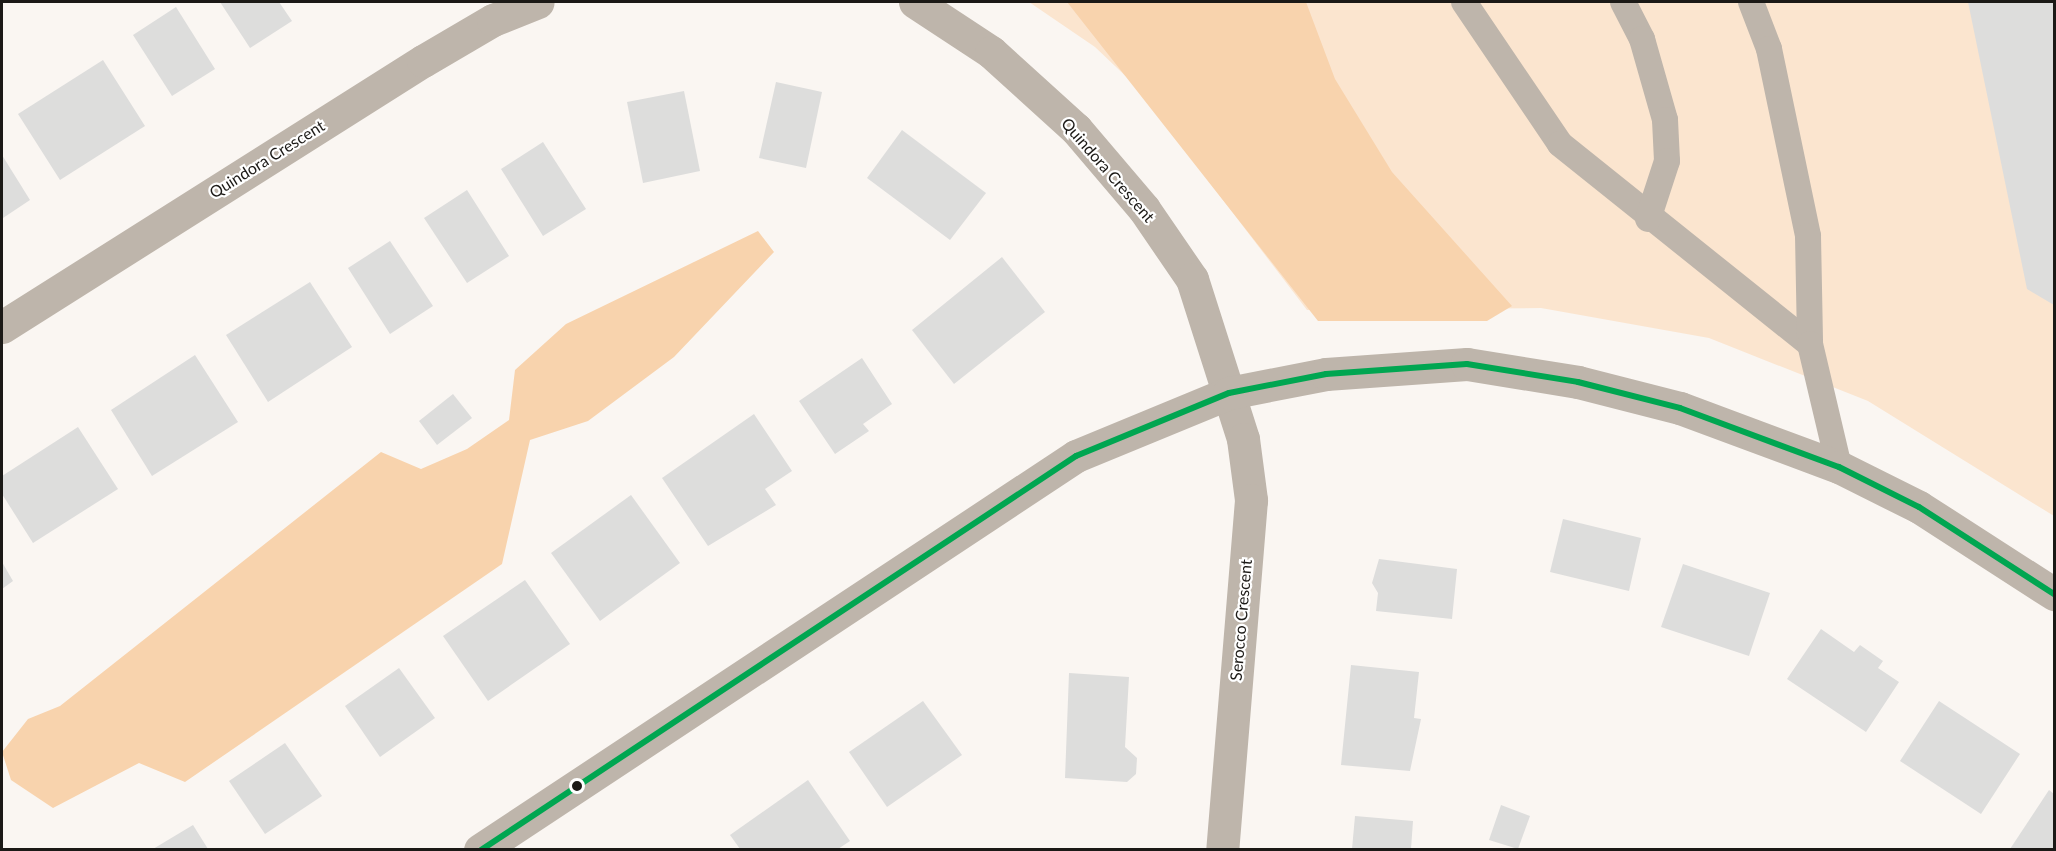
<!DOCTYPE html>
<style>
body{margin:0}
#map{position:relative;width:2056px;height:851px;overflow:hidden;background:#faf6f2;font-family:Lato,sans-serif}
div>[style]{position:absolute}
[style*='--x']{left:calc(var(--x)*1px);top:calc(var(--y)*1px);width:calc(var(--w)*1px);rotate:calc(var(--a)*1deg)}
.green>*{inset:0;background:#fbe5cf}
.forest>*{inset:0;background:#f8d3ad}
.building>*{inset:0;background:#dddddc}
.lane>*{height:26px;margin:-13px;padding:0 13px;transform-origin:13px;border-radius:13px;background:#beb5ab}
.street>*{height:33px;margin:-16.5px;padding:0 16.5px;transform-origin:16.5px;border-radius:16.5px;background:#beb5ab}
.bus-1>*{height:6px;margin:-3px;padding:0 3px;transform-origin:3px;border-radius:3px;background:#00a651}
.dots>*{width:16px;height:16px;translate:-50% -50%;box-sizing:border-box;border:3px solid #fff;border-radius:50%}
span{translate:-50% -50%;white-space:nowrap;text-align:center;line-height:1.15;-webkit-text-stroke:4.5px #fff;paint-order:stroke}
.street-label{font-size:16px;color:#1b1916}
.frame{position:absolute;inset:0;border:3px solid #1b1916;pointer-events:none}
</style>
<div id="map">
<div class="green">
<i style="clip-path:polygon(1029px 2px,2054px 2px,2054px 516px,1868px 401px,1709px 338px,1541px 308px,1307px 310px,1136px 86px,1095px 47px)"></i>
</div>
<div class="forest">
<i style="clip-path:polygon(1067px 2px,1306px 2px,1335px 79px,1392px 172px,1512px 306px,1487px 321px,1318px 321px)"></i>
<i style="clip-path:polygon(758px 231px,774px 252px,674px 357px,588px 421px,530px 440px,502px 564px,185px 782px,139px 763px,53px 808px,11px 780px,2px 752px,28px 719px,60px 706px,381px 452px,421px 469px,467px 449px,509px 420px,515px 370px,566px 324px)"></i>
</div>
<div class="building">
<i style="clip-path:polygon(220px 2px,279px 2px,292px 21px,250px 48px)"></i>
<i style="clip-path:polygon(1968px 2px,2054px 2px,2054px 305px,2027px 289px)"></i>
<i style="clip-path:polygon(176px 7px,215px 69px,172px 96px,133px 35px)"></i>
<i style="clip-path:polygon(103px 60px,145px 126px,60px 180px,18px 114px)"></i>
<i style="clip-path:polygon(776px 82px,822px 92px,806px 168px,759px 158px)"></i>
<i style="clip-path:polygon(684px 91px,700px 171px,643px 183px,627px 102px)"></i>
<i style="clip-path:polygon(902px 130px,986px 193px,950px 240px,867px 178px)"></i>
<i style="clip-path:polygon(543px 142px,586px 209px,543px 236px,501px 169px)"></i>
<i style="clip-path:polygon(2px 155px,30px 200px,3px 218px,2px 214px)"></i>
<i style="clip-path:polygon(467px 190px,509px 256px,467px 283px,424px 218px)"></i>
<i style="clip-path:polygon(390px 241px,433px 306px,390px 334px,348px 268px)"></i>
<i style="clip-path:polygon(1002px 257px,1045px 312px,954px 384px,912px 330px)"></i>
<i style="clip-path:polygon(310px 282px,352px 347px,268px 402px,226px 335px)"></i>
<i style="clip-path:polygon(195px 355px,238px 422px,152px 476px,111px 410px)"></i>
<i style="clip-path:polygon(862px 358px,892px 404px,863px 424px,869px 431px,835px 454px,799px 401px)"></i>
<i style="clip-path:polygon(453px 394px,472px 418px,437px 445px,419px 421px)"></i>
<i style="clip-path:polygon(754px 414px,792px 471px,765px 489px,776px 505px,708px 546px,662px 478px)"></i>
<i style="clip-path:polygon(78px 427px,118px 489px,33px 543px,2px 494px,2px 476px)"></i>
<i style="clip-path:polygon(631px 495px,680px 563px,600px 621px,551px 553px)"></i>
<i style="clip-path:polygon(1563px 519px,1641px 538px,1629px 591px,1550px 572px)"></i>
<i style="clip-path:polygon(1379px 559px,1457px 569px,1452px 619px,1376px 611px,1378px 593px,1372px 583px)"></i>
<i style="clip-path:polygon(2px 562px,13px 581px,2px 589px)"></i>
<i style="clip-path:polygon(1683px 564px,1770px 593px,1749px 656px,1661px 627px)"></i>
<i style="clip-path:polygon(525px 580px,570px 644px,488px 701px,443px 636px)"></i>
<i style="clip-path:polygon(1821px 629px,1854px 652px,1860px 645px,1883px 661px,1878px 668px,1899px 682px,1866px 732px,1787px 679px)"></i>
<i style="clip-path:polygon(1351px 665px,1419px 672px,1414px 718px,1421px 719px,1410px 771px,1341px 765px)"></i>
<i style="clip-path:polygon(399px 668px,435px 718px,380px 757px,345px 706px)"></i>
<i style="clip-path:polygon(1069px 673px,1129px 677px,1125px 747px,1137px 758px,1136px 774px,1127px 782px,1065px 778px)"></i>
<i style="clip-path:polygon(923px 701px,962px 755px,887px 807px,849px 752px)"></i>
<i style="clip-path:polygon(1939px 701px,2020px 754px,1981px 814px,1900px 761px)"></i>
<i style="clip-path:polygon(285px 743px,322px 796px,265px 834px,229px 781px)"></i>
<i style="clip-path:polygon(808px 780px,850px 841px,838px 849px,740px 849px,730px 835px)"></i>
<i style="clip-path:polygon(2049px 790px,2054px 794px,2054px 849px,2010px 849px)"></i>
<i style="clip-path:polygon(1501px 805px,1530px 816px,1518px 849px,1489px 840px)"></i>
<i style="clip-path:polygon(1355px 816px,1413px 821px,1411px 849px,1352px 849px)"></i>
<i style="clip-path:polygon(193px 825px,208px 849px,153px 849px)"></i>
</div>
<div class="lane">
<i style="--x:1464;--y:2;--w:171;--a:55.9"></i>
<i style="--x:1560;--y:144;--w:320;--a:38.7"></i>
<i style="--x:1623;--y:2;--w:42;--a:62.8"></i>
<i style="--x:1642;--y:39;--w:84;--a:74.1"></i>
<i style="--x:1665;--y:120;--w:41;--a:87.2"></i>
<i style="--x:1667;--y:161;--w:61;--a:108.1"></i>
<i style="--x:1751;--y:2;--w:50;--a:69"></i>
<i style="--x:1769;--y:49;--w:191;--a:78.2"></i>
<i style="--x:1808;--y:236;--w:108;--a:88.9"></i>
<i style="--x:1810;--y:344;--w:126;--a:76.7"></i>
</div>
<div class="street">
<i style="--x:915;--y:2;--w:91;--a:33.3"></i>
<i style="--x:991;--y:52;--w:115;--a:42.2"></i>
<i style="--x:1076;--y:129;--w:105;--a:49.6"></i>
<i style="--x:1144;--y:209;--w:85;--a:55.6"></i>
<i style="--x:1192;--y:279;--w:168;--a:72.3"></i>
<i style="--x:1243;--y:439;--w:62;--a:82.5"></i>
<i style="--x:1251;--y:500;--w:351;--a:94.7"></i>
<i style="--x:2;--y:327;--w:498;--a:-32.3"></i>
<i style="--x:423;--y:61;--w:81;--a:-30.4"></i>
<i style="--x:493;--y:20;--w:48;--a:-21.8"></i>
<i style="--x:480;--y:850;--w:714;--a:-33.47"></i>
<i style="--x:1076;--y:456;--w:165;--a:-22.4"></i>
<i style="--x:1229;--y:393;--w:99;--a:-11.1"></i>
<i style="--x:1326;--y:374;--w:141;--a:-4.1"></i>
<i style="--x:1467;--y:364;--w:112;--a:9.2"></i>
<i style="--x:1578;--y:382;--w:105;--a:14.3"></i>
<i style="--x:1680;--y:408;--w:170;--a:20.4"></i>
<i style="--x:1839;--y:467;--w:89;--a:26.6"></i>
<i style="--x:1919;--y:507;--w:161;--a:32.8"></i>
</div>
<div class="bus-1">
<i style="--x:481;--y:850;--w:714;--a:-33.51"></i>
<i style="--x:1076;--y:456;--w:165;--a:-22.4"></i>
<i style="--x:1229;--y:393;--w:99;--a:-11.1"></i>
<i style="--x:1326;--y:374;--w:141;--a:-4.1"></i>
<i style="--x:1467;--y:364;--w:112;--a:9.2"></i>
<i style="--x:1578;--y:382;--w:105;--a:14.3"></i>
<i style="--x:1680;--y:408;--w:170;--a:20.4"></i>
<i style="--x:1839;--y:467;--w:89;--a:26.6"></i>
<i style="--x:1919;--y:507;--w:161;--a:32.8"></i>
</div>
<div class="dots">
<i style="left:577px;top:786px;background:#1b1916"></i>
</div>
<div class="street-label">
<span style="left:267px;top:159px;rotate:-32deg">Quindora Crescent</span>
<span style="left:1108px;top:170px;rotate:49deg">Quindora Crescent</span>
<span style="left:1241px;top:620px;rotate:-85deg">Serocco Crescent</span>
</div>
<div class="frame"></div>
</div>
